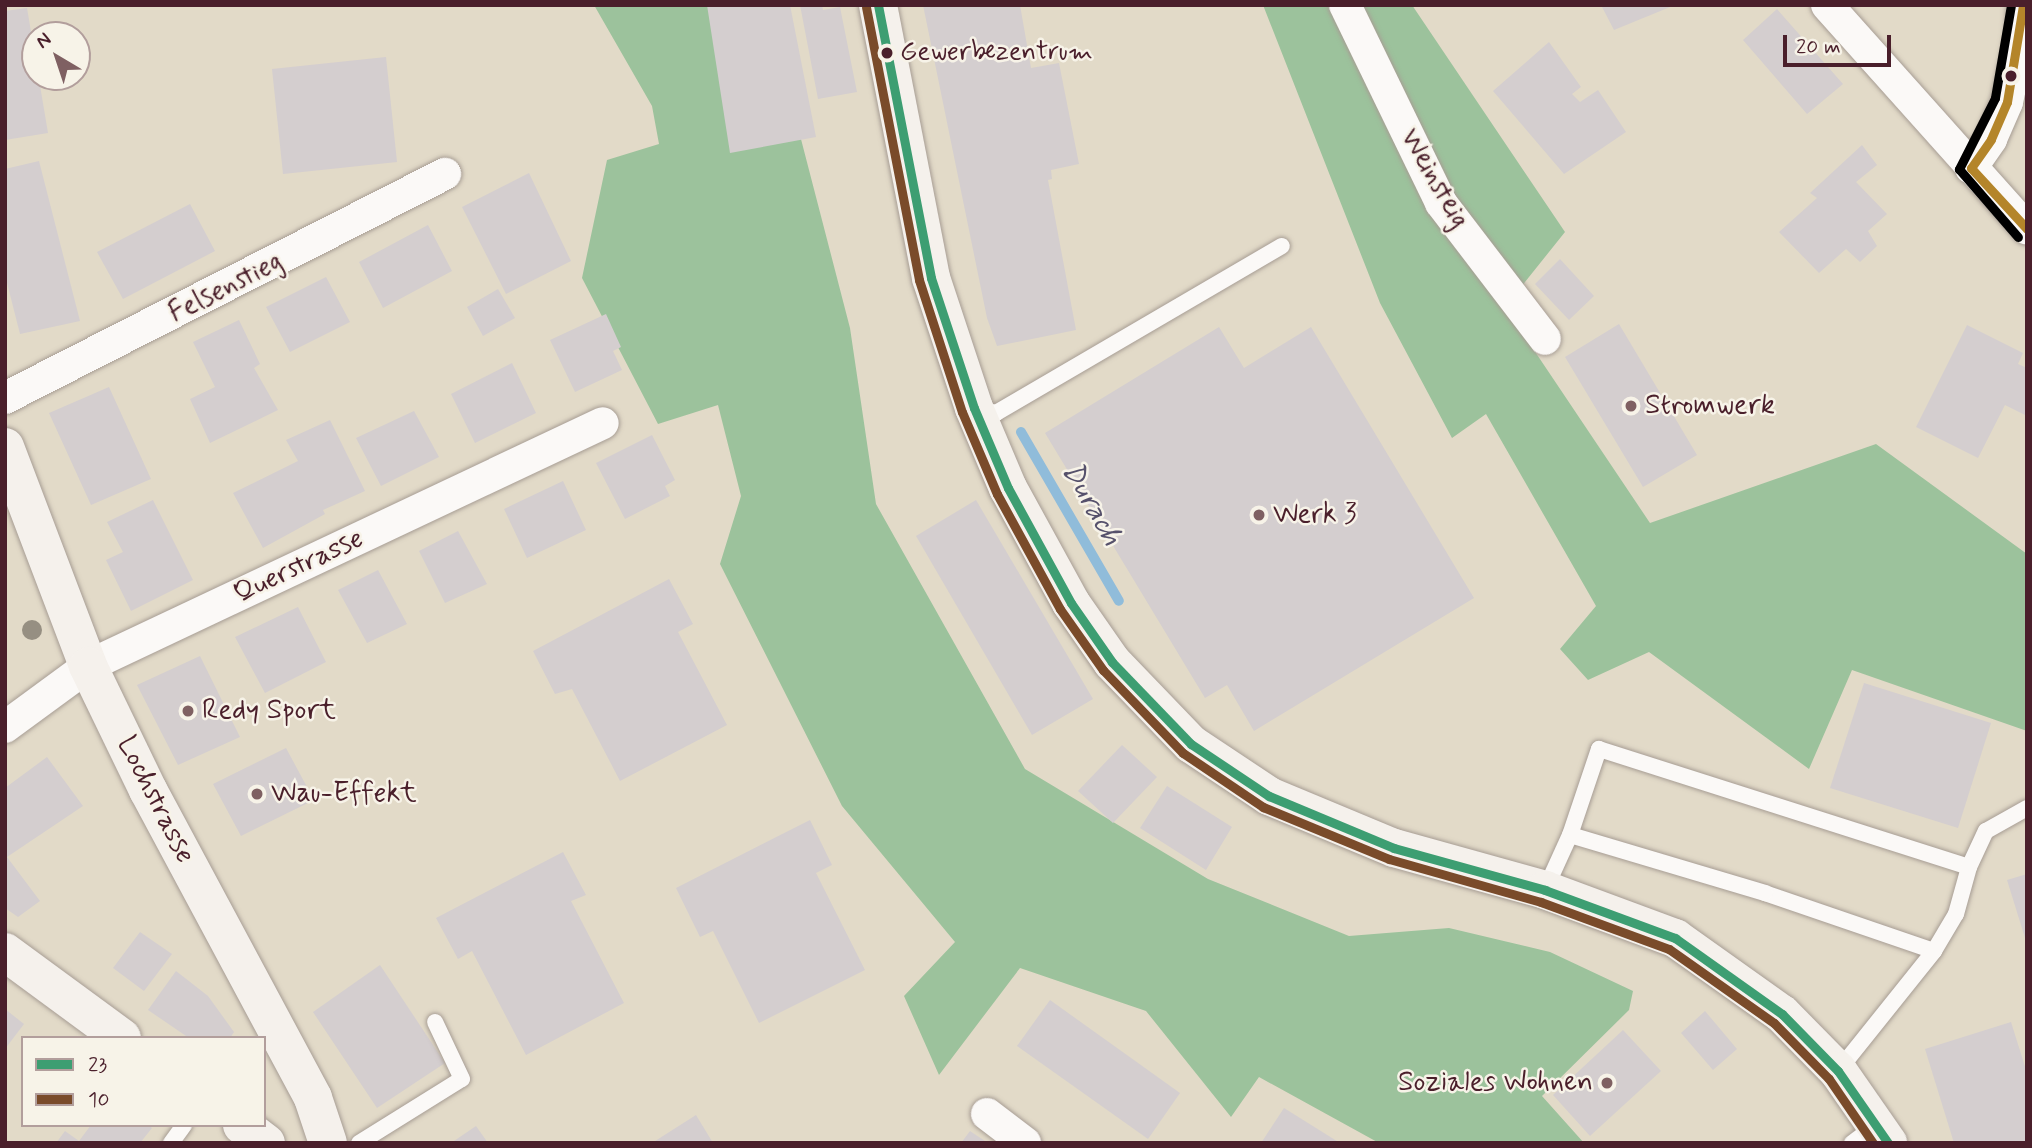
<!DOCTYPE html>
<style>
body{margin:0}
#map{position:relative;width:2032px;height:1148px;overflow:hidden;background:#e2dac8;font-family:Mynerve,sans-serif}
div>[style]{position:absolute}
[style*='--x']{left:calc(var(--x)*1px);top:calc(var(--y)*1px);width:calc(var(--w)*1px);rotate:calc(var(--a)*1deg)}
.forest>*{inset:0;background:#9cc29c}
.stream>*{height:10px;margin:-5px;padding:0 5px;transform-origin:5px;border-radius:5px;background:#90bcda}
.building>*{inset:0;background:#d4cecf}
.roads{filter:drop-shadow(0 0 2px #a79d94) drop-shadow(0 0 2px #a79d94)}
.lane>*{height:16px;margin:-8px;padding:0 8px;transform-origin:8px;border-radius:8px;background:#fbf9f7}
.street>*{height:32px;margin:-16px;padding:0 16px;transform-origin:16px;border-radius:16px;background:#fbf9f7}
.secondary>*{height:38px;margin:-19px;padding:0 19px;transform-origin:19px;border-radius:19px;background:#f5f1ec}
.bus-1>*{height:9px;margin:-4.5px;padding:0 4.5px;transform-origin:4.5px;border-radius:4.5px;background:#3d9e72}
.bus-2>*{height:9px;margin:-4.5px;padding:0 4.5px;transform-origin:4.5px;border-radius:4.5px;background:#7a4b2a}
.bus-3>*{height:9px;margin:-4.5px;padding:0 4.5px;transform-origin:4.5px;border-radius:4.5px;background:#b4852a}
.bus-4>*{height:9px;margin:-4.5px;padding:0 4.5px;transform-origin:4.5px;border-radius:4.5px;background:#000}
.trees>*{width:20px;height:20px;margin:-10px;border-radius:50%;background:#968f82}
.dots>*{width:19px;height:19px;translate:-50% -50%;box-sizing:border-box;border:4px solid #f7f3e8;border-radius:50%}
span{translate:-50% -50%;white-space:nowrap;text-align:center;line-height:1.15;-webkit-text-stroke:5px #f7f3e8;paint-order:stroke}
.bus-label{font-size:26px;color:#4a1f2b}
.left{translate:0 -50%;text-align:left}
.street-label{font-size:28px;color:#4a1f2b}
.poi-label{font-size:28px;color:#4a1f2b}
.right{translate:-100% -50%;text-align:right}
.water-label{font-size:30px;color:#56516b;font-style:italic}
.frame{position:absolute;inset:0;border:7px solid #4a1f2b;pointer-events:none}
.legend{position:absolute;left:21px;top:1036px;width:245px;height:91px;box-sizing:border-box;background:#f7f3e8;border:2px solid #b29e9c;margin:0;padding:9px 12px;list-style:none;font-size:21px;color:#4a1f2b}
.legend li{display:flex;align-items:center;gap:14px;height:35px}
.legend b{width:35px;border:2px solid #b29e9c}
.north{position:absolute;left:21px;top:21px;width:70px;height:70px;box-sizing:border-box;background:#f7f3e8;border:2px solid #b29e9c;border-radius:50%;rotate:321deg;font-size:19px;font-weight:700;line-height:28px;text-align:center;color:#4a1f2b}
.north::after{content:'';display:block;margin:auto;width:24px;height:32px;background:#7f6062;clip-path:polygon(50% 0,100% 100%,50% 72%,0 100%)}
.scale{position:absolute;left:1783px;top:35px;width:108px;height:32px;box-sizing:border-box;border:4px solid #4a1f2b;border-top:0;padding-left:9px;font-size:21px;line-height:24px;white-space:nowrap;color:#4a1f2b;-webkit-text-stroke:5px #f7f3e8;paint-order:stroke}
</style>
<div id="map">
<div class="forest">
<i style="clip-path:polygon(594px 5px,709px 5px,795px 116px,850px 328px,876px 504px,1025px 769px,1208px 879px,1349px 936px,1449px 928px,1550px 952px,1633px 991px,1629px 1010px,1542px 1096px,1584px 1143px,1379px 1143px,1259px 1077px,1231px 1117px,1146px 1011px,1020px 968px,939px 1075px,904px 996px,955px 942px,842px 806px,720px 564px,741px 496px,718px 405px,658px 424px,582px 278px,607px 160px,659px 144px,652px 106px)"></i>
<i style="clip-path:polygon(1263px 5px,1412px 5px,1565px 232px,1505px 307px,1650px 523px,1876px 444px,2027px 554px,2027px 731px,1852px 670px,1809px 769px,1649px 652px,1588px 680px,1560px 649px,1596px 606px,1486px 414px,1452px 438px,1380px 303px)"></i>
</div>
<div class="stream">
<i style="--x:1021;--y:432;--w:195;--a:59.9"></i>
</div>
<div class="building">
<i style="clip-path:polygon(707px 5px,790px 5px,816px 137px,730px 153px)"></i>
<i style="clip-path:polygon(800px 5px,822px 5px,823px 10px,840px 7px,857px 92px,818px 99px)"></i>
<i style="clip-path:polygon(923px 5px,1020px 5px,1031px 68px,1059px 63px,1079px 164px,1051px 170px,1052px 179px,1048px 180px,1076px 330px,997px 346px,987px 318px)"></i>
<i style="clip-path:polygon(1601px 5px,1675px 5px,1614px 30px)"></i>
<i style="clip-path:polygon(27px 8px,48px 133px,5px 140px,5px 11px)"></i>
<i style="clip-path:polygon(1777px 9px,1843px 84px,1807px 114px,1743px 40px)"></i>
<i style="clip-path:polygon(1549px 42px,1581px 87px,1572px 94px,1580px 102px,1598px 90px,1626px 132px,1564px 174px,1493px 91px)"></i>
<i style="clip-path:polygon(386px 57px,397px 162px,283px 174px,272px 69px)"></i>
<i style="clip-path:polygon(1862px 145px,1877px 165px,1856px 182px,1887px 214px,1868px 231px,1877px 246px,1860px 262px,1846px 249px,1819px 273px,1779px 232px,1817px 198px,1810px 193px)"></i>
<i style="clip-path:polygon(39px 161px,80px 321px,20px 334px,5px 275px,5px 169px)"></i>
<i style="clip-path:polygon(529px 173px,571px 261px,506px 294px,462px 207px)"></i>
<i style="clip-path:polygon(190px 204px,215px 251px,123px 299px,97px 252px)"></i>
<i style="clip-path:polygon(428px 225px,452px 271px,383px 308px,359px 262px)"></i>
<i style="clip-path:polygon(1560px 259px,1594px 296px,1569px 320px,1535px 284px)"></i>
<i style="clip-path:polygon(326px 277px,350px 322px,290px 352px,266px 307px)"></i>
<i style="clip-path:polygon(498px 289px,515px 318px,483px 336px,467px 307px)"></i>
<i style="clip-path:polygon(606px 314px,621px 347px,613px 351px,622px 370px,575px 392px,550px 340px)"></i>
<i style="clip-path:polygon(239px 320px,260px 364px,254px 368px,278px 410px,210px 443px,190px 399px,215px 387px,193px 342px)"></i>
<i style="clip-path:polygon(1619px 324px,1697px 455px,1643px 487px,1565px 357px)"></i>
<i style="clip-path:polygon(1967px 325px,2023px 353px,2018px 364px,2027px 368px,2027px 416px,2005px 405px,1978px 458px,1916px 427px)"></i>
<i style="clip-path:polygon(1219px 327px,1244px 368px,1311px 327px,1474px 598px,1254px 731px,1227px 685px,1205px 698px,1045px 433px)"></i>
<i style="clip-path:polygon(512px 363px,536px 413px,475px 443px,451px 394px)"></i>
<i style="clip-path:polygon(109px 387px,151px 479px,91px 505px,49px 413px)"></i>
<i style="clip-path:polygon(414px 411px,439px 457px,381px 486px,356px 438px)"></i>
<i style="clip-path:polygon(330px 420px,365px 491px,323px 510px,325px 514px,263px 548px,233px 493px,298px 461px,286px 440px)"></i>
<i style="clip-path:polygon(652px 435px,675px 480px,665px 486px,670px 496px,625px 519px,596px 463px)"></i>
<i style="clip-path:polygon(563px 481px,586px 530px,527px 558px,504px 509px)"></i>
<i style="clip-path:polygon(153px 500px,193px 580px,131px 611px,106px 560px,123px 552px,107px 522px)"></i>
<i style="clip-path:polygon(976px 500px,1093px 699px,1032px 735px,916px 536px)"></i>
<i style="clip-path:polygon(458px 531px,487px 584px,445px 603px,419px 551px)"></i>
<i style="clip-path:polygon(378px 570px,407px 624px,367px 643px,338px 590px)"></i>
<i style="clip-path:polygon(669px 579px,693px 624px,678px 632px,727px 725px,620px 781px,572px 689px,555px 694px,533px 651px)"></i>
<i style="clip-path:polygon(298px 607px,326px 662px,265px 693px,235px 637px)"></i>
<i style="clip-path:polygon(200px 656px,240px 737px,178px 765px,137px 685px)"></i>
<i style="clip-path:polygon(1864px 683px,1991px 723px,1958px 828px,1830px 788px)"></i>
<i style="clip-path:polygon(1122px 745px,1157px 777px,1113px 823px,1078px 791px)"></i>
<i style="clip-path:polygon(286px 748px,314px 800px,241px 836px,213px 784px)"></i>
<i style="clip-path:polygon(47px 757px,83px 806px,7px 857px,40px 901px,18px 917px,5px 908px,5px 788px)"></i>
<i style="clip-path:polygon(1167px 786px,1232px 827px,1206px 870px,1140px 828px)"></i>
<i style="clip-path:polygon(810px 820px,832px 865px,816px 873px,865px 970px,759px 1023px,713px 931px,700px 937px,676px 888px)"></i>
<i style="clip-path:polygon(563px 852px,586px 895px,571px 901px,624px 1003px,526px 1055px,472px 951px,458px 959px,436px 918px)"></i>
<i style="clip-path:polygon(2027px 874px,2027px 941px,2026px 941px,2007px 880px)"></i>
<i style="clip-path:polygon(140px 932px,172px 954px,144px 991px,113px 968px)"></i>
<i style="clip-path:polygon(380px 965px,445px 1063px,377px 1108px,313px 1012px)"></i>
<i style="clip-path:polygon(176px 971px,208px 996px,234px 1032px,230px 1038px,189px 1038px,148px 1010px)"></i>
<i style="clip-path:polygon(1050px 1000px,1180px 1093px,1148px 1139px,1017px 1046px)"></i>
<i style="clip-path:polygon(5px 1009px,24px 1024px,5px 1049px)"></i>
<i style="clip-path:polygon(1705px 1011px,1737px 1049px,1713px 1070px,1681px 1033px)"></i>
<i style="clip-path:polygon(2011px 1022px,2027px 1073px,2027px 1143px,1954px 1143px,1925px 1049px)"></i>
<i style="clip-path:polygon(1623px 1030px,1661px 1071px,1590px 1136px,1553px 1095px)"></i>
<i style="clip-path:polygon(1284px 1108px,1340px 1143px,1261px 1143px)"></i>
<i style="clip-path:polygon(696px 1115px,713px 1143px,652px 1143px)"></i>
<i style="clip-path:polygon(91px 1125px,148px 1125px,152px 1128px,140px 1143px,56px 1143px,65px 1131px,79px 1141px)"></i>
<i style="clip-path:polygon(476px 1126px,488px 1143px,451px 1143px)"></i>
<i style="clip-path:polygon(970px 1131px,988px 1143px,961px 1143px)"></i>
</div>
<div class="roads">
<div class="lane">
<i style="--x:977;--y:408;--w:20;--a:15"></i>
<i style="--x:996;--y:413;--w:331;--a:-30.3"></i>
<i style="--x:1545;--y:890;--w:60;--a:-65.6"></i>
<i style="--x:1934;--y:951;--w:179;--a:-161.1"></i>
<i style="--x:1765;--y:893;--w:203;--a:-163.4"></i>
<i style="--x:1570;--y:835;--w:91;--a:-71.4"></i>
<i style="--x:1599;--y:749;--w:388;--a:17.7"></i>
<i style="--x:1838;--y:1071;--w:154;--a:-51.3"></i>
<i style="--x:1934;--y:951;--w:43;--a:-59.3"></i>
<i style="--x:1956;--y:914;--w:49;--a:-74.5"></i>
<i style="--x:1969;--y:867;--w:40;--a:-65"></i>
<i style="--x:1986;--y:831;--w:47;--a:-29.3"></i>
<i style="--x:171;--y:1143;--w:22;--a:-54"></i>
<i style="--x:359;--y:1143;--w:121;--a:-31.9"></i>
<i style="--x:462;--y:1079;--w:63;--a:-115.3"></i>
<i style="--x:1852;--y:1143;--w:31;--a:-37"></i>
</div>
<div class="street">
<i style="--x:1345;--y:5;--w:220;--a:64.1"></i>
<i style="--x:1441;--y:203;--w:171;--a:52.6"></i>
<i style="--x:1827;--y:5;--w:300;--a:48.2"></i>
<i style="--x:1971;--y:168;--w:35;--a:-55"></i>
<i style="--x:1991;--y:139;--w:40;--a:-66.6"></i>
<i style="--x:2007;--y:102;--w:67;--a:-78"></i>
<i style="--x:2021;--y:36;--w:31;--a:-86"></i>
<i style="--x:5;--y:398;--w:494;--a:-27"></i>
<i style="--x:5;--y:727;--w:103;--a:-36.3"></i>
<i style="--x:88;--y:666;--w:569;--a:-25.26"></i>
<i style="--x:987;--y:1114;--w:48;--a:37.3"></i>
</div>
<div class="secondary">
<i style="--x:878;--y:5;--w:278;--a:79"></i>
<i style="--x:931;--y:278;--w:137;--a:71.7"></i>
<i style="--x:974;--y:408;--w:87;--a:67"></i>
<i style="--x:1008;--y:488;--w:131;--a:61.3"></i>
<i style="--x:1071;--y:603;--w:72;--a:55.2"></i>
<i style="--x:1112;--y:662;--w:114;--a:46.1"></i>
<i style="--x:1191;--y:744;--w:94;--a:33.7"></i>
<i style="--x:1269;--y:796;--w:135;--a:22.6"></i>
<i style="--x:1394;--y:848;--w:157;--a:15.5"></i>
<i style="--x:1545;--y:890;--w:139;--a:20.3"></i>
<i style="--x:1675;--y:938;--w:131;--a:35.4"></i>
<i style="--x:1782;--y:1014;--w:80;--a:45.5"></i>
<i style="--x:1838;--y:1071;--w:88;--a:55.2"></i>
<i style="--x:5;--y:447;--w:234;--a:69.2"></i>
<i style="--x:88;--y:666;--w:138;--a:64.2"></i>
<i style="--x:148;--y:790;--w:349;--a:61.8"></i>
<i style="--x:313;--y:1098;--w:47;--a:71.6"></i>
<i style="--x:5;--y:952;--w:145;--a:36.3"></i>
<i style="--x:242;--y:1125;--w:30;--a:37"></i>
</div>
</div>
<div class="bus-1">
<i style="--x:878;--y:5;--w:278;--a:79"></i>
<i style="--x:931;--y:278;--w:137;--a:71.7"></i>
<i style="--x:974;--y:408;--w:87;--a:67"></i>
<i style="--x:1008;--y:488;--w:131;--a:61.3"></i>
<i style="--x:1071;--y:603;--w:72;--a:55.2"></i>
<i style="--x:1112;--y:662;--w:114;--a:46.1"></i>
<i style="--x:1191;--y:744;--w:94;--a:33.7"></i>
<i style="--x:1269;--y:796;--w:135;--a:22.6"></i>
<i style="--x:1394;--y:848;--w:157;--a:15.5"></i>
<i style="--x:1545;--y:890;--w:139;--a:20.3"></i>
<i style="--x:1675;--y:938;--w:131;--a:35.4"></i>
<i style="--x:1782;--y:1014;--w:80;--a:45.5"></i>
<i style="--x:1838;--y:1071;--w:88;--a:55.2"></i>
</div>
<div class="bus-2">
<i style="--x:866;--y:7;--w:278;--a:79"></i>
<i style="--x:919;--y:280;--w:139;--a:72"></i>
<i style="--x:962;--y:412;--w:89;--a:66.9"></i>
<i style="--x:997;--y:494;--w:131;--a:61.3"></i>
<i style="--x:1060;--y:609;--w:75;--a:54.8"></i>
<i style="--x:1103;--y:670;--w:115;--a:46.1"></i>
<i style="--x:1183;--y:753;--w:97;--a:34"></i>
<i style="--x:1263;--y:807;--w:136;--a:22.4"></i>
<i style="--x:1389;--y:859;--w:158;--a:15.8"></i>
<i style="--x:1541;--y:902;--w:136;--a:20.2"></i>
<i style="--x:1669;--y:949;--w:128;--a:35.2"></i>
<i style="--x:1774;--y:1023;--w:78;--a:45.5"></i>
<i style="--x:1829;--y:1079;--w:78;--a:55.5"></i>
</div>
<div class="bus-3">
<i style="--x:1971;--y:168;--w:35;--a:-55"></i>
<i style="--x:1991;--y:139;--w:40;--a:-66.6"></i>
<i style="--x:2007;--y:102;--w:98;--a:-80.6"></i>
<i style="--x:1971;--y:168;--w:83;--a:47.4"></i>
</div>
<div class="bus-4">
<i style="--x:2011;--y:5;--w:94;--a:99.8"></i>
<i style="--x:1995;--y:98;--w:80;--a:116.9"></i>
<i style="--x:1959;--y:169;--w:90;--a:49.1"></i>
</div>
<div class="trees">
<i style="left:32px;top:630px"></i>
</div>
<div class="dots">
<i style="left:887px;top:53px;background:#4a1f2b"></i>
<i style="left:2011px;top:76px;background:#4a1f2b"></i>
<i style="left:1631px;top:406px;background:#7f6062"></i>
<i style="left:1259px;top:515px;background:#7f6062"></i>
<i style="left:188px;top:711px;background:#7f6062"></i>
<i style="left:257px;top:794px;background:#7f6062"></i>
<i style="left:1607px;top:1083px;background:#7f6062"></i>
</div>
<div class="bus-label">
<span class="left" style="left:900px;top:53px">Gewerbezentrum</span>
</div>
<div class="street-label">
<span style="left:1434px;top:179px;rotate:60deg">Weinsteig</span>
<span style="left:226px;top:288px;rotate:-27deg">Felsenstieg</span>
<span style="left:299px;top:567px;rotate:-25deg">Querstrasse</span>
<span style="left:155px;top:800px;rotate:63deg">Lochstrasse</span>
</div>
<div class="poi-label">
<span class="left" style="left:1645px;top:406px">Stromwerk</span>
<span class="left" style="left:1273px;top:515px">Werk 3</span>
<span class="left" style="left:202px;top:711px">Redy Sport</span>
<span class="left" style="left:271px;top:794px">Wau-Effekt</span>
<span class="right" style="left:1593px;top:1083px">Soziales Wohnen</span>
</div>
<div class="water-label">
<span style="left:1091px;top:504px;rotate:60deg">Durach</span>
</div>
<div class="frame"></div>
<ul class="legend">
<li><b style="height:9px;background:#3d9e72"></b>23</li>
<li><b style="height:9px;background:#7a4b2a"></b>10</li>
</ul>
<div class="north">N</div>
<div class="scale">20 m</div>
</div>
